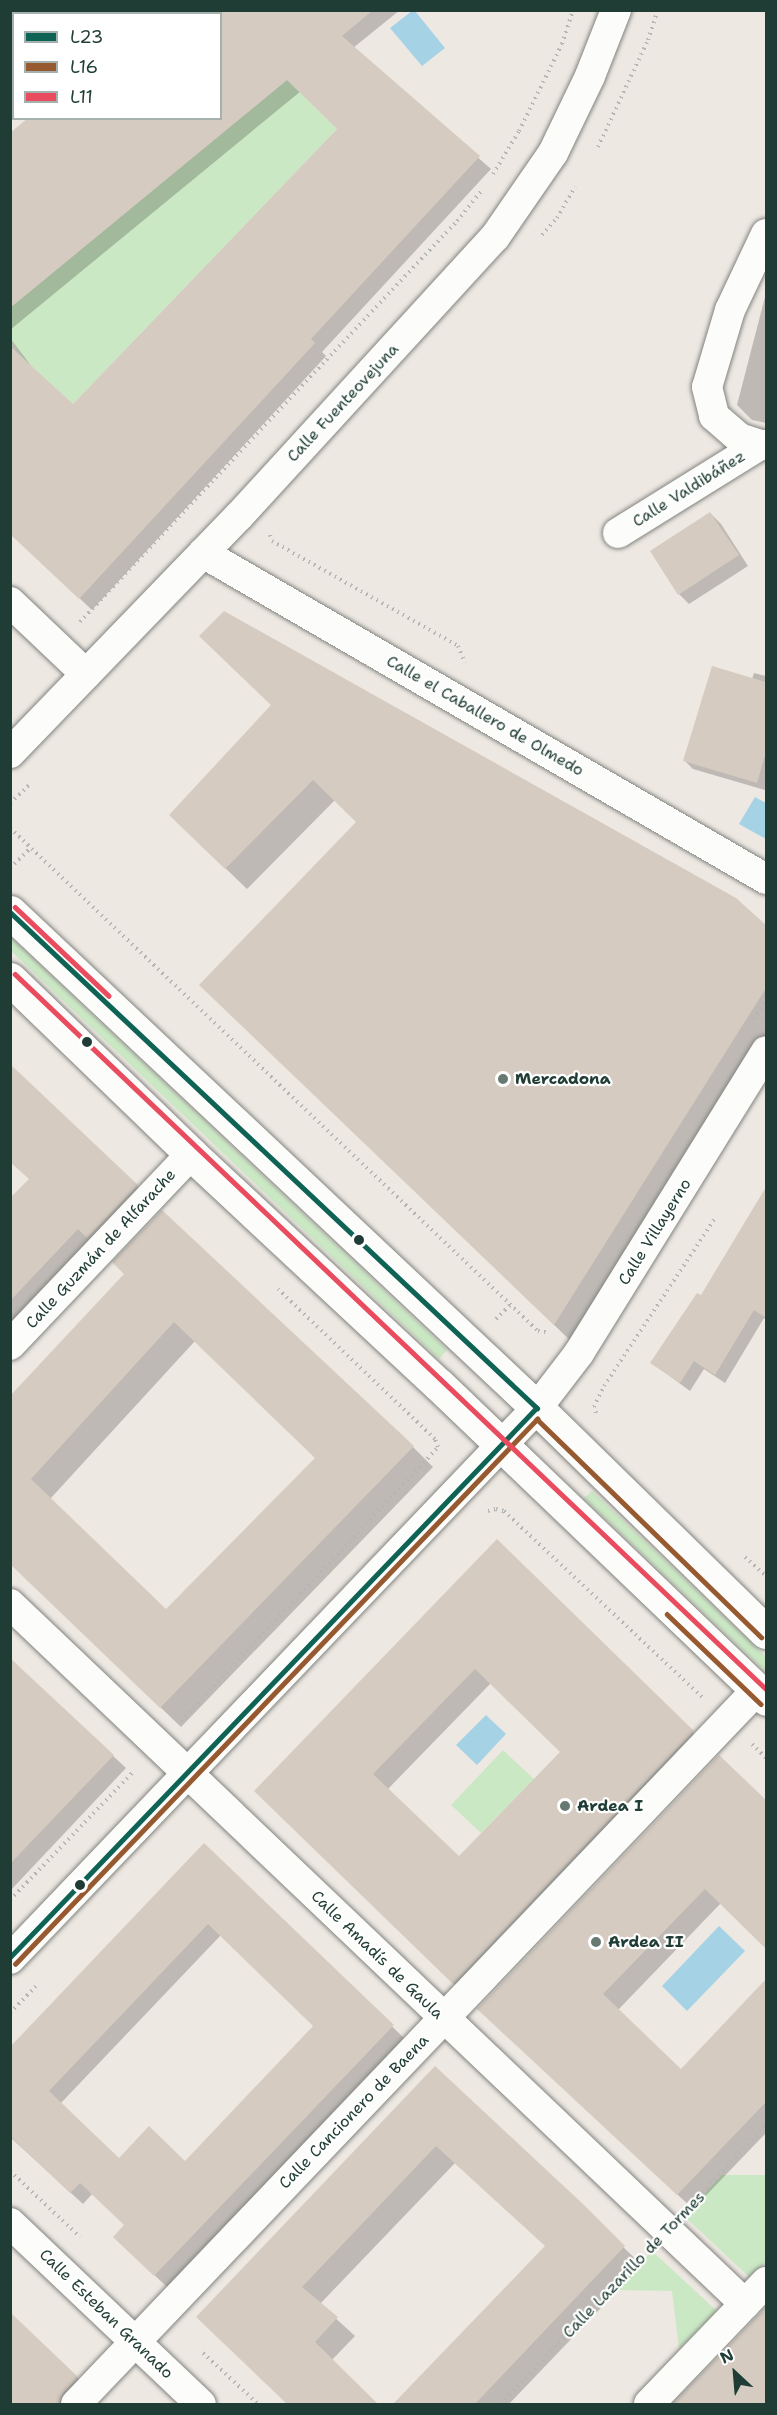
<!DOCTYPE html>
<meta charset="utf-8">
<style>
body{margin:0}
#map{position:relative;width:777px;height:2415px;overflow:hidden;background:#eee8e2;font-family:"Shantell Sans",sans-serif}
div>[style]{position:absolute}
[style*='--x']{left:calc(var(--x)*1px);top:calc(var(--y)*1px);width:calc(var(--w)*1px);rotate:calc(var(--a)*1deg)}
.green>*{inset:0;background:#cbe8c4}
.water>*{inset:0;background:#a6d2e6}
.shadow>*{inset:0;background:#0003}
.building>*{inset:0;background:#d5cbc1}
.path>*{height:4px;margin-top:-2px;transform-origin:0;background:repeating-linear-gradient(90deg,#b3b6b4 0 1.5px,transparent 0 6px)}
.roads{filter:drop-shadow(0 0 2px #828480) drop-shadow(0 0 2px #828480)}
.street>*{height:30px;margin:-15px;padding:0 15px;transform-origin:15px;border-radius:15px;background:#fcfcfb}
.secondary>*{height:33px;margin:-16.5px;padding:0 16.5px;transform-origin:16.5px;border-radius:16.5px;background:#fcfcfb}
.bus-1>*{height:4.5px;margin:-2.25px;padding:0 2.25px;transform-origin:2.25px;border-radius:2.25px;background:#0e6355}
.bus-2>*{height:4.5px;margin:-2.25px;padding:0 2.25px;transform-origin:2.25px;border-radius:2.25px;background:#975a30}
.bus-3>*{height:4.5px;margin:-2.25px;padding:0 2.25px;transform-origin:2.25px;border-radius:2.25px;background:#e94b5f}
.dots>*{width:16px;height:16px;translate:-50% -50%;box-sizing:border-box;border:3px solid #fff;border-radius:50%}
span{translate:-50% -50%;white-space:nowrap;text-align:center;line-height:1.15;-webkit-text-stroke:4.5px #fff;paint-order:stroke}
.street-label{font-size:16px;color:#1f3d34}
.poi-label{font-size:16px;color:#1f3d34;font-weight:700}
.left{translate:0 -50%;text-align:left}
.frame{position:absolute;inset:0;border:12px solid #1f3d34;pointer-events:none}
.legend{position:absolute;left:12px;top:12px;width:210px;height:108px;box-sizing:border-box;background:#fff;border:2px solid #a5b1ae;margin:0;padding:8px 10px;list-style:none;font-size:18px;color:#1f3d34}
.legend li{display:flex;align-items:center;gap:12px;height:30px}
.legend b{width:30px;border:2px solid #a5b1ae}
.north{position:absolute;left:705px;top:2343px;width:60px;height:60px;-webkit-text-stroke:4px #fff;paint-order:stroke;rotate:334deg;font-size:16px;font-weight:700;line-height:24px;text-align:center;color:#1f3d34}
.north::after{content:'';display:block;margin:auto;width:21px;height:27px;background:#1f3d34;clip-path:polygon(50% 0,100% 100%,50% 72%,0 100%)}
</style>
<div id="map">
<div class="green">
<i style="clip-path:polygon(287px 80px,337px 129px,73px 404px,25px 360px,11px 340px,10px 308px)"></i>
<i style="clip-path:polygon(11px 938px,447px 1350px,439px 1359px,11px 951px)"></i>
<i style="clip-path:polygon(592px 1491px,766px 1657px,766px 1672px,584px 1498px)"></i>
<i style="clip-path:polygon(503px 1750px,534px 1779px,481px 1833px,451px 1805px)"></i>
<i style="clip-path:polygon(722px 2175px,766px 2175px,766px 2262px,750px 2278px,684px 2216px)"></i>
<i style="clip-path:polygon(652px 2251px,717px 2311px,679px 2349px,672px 2291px,615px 2290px)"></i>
</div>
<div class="water">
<i style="clip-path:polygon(412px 11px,415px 11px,445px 48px,422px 66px,390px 28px)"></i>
<i style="clip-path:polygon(755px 797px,766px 803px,766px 839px,739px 824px)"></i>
<i style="clip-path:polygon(486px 1715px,506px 1734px,477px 1765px,456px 1745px)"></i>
<i style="clip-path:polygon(719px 1926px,745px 1951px,687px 2011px,662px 1986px)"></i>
</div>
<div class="shadow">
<i style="clip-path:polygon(167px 10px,400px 10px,353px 48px,491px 169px,322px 352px,326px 356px,92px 610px,10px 533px,10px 338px,35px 371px,73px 407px,339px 129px,301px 91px,10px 330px,10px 135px,220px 118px,220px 14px,164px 14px)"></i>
<i style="clip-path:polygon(766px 293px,766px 423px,752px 420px,737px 405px)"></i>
<i style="clip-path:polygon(710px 513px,721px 524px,748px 566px,689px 604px,679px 594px)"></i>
<i style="clip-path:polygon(754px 673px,766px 676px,765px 790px,693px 769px,685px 761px,752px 679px)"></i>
<i style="clip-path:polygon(273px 706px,735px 899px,766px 928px,766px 1042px,575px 1345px,222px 1006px,358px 822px,335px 800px,247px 889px,192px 836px)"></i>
<i style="clip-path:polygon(137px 1186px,157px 1206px,10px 1343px,10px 1200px)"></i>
<i style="clip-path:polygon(766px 1190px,766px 1320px,764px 1318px,725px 1383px,704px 1369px,690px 1391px,652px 1363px,701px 1298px)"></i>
<i style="clip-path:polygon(evenodd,126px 1274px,413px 1447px,433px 1467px,181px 1727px,10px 1563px,10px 1398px,126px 1274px,195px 1341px,316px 1458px,166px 1611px,50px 1499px,195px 1341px)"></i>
<i style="clip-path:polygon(evenodd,497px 1541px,708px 1747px,469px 1998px,271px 1806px,497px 1541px,491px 1683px,562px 1752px,459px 1858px,387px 1790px,491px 1683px)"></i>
<i style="clip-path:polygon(10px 1660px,126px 1768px,10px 1891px)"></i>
<i style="clip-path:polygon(719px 1757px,766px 1802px,766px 1947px,721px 1903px,618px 2010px,681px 2071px,766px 1981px,766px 2133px,693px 2209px,494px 2024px)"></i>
<i style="clip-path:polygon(evenodd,204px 1845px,404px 2038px,167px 2287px,127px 2249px,126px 2225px,93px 2193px,83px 2204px,10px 2137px,10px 2049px,204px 1845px,221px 1935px,315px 2026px,185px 2163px,119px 2160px,61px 2103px,221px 1935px)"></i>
<i style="clip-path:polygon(435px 2068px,642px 2265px,509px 2404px,395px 2404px,546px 2246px,455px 2163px,320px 2304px,355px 2336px,331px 2361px,376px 2404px,289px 2404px,216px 2334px)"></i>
<i style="clip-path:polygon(766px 2307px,766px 2404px,674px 2404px)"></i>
<i style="clip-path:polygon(10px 2314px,88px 2388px,78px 2404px,10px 2404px)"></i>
</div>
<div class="building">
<i style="clip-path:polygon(220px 10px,373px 10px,342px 36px,480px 156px,311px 339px,315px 343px,79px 599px,10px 534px,10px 346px,73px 404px,337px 129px,287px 80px,10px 308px,10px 133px,28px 118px,220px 118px)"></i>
<i style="clip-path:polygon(710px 512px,739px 555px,678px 595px,650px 551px)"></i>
<i style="clip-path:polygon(224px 611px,736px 898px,766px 925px,766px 988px,554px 1325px,199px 985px,356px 822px,313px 780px,225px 869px,169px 815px,271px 705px,199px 636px)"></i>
<i style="clip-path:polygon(712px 666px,766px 682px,766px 752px,757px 783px,683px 761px)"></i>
<i style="clip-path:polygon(10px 1064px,138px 1185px,87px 1238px,78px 1229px,10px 1301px,10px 1198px,29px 1179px,10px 1162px)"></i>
<i style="clip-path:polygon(766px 1187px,766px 1318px,754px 1310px,715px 1375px,694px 1361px,680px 1383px,650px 1363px,697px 1293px,701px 1295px)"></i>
<i style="clip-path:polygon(evenodd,162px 1210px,414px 1446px,160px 1708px,10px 1564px,10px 1396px,124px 1274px,112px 1262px,162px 1210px,174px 1322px,315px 1458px,166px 1609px,31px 1479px,174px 1322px)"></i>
<i style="clip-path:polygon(evenodd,497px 1539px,694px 1731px,453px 1984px,254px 1791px,497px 1539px,475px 1669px,560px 1752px,459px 1856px,373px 1774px,475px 1669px)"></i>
<i style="clip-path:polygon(10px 1658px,114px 1755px,10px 1864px)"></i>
<i style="clip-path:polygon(719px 1755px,766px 1800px,766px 1949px,705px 1889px,603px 1994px,681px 2069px,766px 1979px,766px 2102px,677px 2195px,477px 2009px)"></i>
<i style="clip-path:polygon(evenodd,204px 1843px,394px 2025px,154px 2276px,113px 2237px,124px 2225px,80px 2183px,70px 2193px,10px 2136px,10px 2047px,204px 1843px,208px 1924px,313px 2026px,185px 2161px,149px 2126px,119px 2158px,49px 2091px,208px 1924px)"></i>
<i style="clip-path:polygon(435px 2066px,584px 2205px,625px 2246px,475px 2404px,393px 2404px,545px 2246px,436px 2146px,302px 2287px,338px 2317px,315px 2342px,378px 2404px,287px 2404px,196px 2317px)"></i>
<i style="clip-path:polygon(766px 2306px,766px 2404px,672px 2404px,758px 2316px)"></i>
<i style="clip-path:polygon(10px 2312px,78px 2377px,63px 2393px,59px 2404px,10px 2404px)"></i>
</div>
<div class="path">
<i style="--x:129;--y:14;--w:6;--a:-45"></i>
<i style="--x:10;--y:109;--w:4;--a:-27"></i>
<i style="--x:598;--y:147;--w:118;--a:-65"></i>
<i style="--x:648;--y:40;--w:32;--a:-72"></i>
<i style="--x:493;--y:174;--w:50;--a:-58.8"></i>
<i style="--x:519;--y:131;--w:97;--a:-63.7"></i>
<i style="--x:562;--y:44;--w:36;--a:-72"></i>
<i style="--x:542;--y:235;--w:23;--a:-49"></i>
<i style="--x:557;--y:218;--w:36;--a:-60"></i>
<i style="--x:270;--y:535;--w:6;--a:72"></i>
<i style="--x:272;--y:541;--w:214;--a:29.4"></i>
<i style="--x:458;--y:646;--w:18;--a:68"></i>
<i style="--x:80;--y:622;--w:550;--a:-46.77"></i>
<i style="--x:457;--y:221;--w:40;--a:-51"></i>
<i style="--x:10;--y:803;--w:26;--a:-43"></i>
<i style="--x:10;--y:828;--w:729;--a:43.61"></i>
<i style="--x:538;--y:1331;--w:12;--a:9"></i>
<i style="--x:10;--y:868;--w:28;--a:-44"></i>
<i style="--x:754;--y:1019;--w:23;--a:-59"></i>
<i style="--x:496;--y:1319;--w:20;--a:-45"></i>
<i style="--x:596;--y:1413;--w:6;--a:-108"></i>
<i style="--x:594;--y:1407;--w:23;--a:-65"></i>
<i style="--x:604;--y:1386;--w:203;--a:-56.5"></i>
<i style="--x:488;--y:1511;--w:8;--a:-14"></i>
<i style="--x:496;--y:1509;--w:8;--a:14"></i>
<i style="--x:504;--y:1511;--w:273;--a:43.2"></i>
<i style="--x:745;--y:1557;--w:28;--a:42"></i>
<i style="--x:181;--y:1721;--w:376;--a:-46.8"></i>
<i style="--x:438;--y:1447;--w:9;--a:-111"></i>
<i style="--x:435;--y:1439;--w:217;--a:-136.3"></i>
<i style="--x:752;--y:1744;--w:20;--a:45"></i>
<i style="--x:10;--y:1900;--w:180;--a:-46.1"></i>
<i style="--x:10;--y:2013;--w:37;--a:-46"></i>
<i style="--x:10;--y:2171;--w:96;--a:43.3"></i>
<i style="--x:690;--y:2206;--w:111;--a:-46.8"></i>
<i style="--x:203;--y:2353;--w:75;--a:42.8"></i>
<i style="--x:501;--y:2404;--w:206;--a:-46.4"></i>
</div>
<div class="roads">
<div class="street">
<i style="--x:78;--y:14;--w:6;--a:-45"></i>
<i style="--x:10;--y:67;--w:4;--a:-27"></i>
<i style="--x:766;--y:234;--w:84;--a:115.3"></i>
<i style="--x:730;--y:310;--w:80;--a:106.6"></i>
<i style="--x:707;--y:387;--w:30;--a:76"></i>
<i style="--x:714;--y:416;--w:33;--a:41"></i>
<i style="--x:739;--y:438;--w:22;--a:18"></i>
<i style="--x:760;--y:445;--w:6;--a:0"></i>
<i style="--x:618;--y:533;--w:167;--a:-31.8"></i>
<i style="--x:203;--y:553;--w:651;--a:30.07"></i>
<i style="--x:10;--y:602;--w:105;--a:43.5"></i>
<i style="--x:10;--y:753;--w:330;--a:-46"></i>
<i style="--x:239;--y:516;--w:379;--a:-47.5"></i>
<i style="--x:495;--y:237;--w:102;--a:-55.4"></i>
<i style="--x:553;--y:153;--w:85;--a:-64.3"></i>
<i style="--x:590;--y:76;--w:71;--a:-68.5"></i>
<i style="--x:10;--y:1345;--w:263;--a:-46.5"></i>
<i style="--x:10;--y:1604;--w:1015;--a:43.6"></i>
<i style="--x:10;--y:1959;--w:762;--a:-46.28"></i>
<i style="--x:537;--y:1408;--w:69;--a:-52.6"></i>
<i style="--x:579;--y:1353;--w:355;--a:-58.2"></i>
<i style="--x:10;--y:2223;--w:263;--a:43.5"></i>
<i style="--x:76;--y:2404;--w:987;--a:-46.36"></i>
<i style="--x:649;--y:2404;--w:169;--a:-46.2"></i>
</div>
<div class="secondary">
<i style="--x:10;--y:912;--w:724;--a:43.26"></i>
<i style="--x:537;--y:1408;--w:320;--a:44.4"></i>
<i style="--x:10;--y:979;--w:252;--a:44"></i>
<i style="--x:191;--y:1154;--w:338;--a:43"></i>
<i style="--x:438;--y:1384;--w:455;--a:43.8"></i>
</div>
</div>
<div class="bus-1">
<i style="--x:10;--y:912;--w:724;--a:43.26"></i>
<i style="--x:537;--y:1408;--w:762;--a:133.78"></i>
</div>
<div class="bus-2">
<i style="--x:667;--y:1614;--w:130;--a:43.8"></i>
<i style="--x:15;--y:1964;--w:755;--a:-46.23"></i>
<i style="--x:537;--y:1419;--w:313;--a:44.2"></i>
</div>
<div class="bus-3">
<i style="--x:15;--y:907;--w:129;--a:43.4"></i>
<i style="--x:15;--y:974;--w:1037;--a:43.59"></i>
</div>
<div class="dots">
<i style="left:87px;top:1042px;background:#1f3d34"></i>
<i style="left:503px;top:1079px;background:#677971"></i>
<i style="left:359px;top:1240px;background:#1f3d34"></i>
<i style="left:565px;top:1806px;background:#677971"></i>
<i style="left:80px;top:1885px;background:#1f3d34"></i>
<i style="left:596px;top:1942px;background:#677971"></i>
</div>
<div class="street-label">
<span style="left:343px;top:403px;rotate:-47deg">Calle Fuenteovejuna</span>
<span style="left:689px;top:489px;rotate:-32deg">Calle Valdibáñez</span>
<span style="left:485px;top:716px;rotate:30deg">Calle el Caballero de Olmedo</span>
<span style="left:655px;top:1232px;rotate:-58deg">Calle Villayerno</span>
<span style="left:101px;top:1249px;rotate:-47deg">Calle Guzmán de Alfarache</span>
<span style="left:377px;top:1955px;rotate:44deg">Calle Amadís de Gaula</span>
<span style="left:354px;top:2112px;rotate:-46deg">Calle Cancionero de Baena</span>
<span style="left:634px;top:2265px;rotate:-46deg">Calle Lazarillo de Tormes</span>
<span style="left:106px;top:2314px;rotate:44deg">Calle Esteban Granado</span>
</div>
<div class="poi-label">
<span class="left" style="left:515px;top:1079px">Mercadona</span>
<span class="left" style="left:577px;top:1806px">Ardea I</span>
<span class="left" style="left:608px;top:1942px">Ardea II</span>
</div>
<div class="frame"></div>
<ul class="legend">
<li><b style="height:8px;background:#0e6355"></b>L23</li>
<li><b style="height:8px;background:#975a30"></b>L16</li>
<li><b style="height:8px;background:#e94b5f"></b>L11</li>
</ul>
<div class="north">N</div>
</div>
